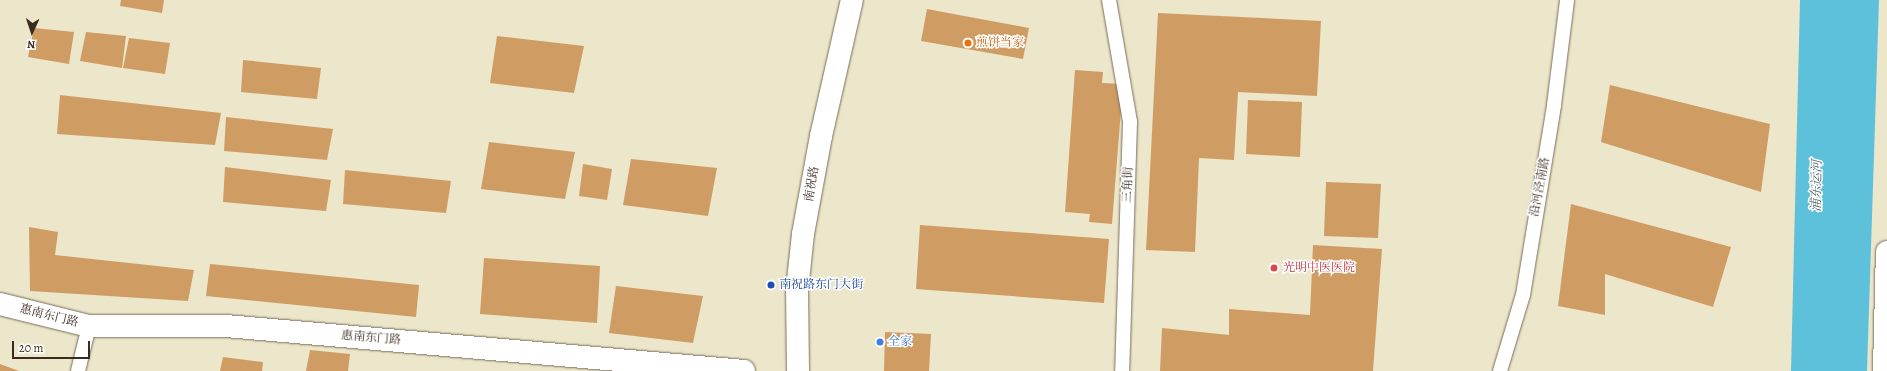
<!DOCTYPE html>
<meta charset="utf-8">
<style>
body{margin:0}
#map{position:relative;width:1887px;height:371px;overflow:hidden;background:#ece6ca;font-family:Alegreya,"Noto Serif SC",serif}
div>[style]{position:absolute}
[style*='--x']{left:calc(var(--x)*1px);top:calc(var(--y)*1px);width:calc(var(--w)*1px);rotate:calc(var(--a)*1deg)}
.water>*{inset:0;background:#5ec1dc}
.building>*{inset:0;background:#cf9d64}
.roads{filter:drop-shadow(0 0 1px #796c5a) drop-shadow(0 0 1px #796c5a)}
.lane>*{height:14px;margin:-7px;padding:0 7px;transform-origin:7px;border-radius:7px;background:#fff}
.street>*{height:22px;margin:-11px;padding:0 11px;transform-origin:11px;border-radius:11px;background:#fff}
.secondary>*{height:22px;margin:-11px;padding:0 11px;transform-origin:11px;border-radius:11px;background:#fff}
.dots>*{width:11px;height:11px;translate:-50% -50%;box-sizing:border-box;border:2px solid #fff;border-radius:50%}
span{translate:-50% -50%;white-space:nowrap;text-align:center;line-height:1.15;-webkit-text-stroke:3px #fff;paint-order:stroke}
.food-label{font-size:12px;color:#c56008}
.left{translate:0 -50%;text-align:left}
.street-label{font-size:12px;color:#3b2a1e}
.health-label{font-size:12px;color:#be3a42}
.transit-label{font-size:12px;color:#164399}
.shop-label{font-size:12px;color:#366cbe}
.water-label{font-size:13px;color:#475f60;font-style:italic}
.north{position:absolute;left:12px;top:12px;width:40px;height:40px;-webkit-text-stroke:3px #fff;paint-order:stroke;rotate:183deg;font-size:11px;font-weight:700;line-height:16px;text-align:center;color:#3b2a1e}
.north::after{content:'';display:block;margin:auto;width:14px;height:18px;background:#3b2a1e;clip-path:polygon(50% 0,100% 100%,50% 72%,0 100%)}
.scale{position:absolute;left:12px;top:341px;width:78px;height:18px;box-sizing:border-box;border:2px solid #3b2a1e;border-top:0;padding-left:5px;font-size:12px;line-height:14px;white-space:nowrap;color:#3b2a1e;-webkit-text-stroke:3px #fff;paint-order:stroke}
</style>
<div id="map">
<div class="water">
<i style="clip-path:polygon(1800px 0,1879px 0,1867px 371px,1791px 371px)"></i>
</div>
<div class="building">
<i style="clip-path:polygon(121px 0,164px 0,162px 13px,120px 6px)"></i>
<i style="clip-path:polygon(927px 9px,1029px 28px,1023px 59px,921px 41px)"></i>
<i style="clip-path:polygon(1158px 13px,1321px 21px,1317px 96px,1238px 92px,1234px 160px,1199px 158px,1195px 252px,1146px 250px)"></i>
<i style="clip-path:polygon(34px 28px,74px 32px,69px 64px,28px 57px)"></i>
<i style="clip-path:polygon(86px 32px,126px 36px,122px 68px,80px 61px)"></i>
<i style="clip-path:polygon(497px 36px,584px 46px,574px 93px,490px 83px)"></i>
<i style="clip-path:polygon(129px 38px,170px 43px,165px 74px,123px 68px)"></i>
<i style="clip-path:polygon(243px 60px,321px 68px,317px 99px,241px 92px)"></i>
<i style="clip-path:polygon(1075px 70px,1103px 72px,1102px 83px,1123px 84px,1112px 224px,1089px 222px,1090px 214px,1065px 212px)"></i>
<i style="clip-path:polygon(1610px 85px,1770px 124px,1761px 192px,1601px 142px)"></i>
<i style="clip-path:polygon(60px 95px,221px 113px,215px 145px,57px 134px)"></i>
<i style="clip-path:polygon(1248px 100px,1302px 102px,1300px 157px,1246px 154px)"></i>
<i style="clip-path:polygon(226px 117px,333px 129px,327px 160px,224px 151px)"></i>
<i style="clip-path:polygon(489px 142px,575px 152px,565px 199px,481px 189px)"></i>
<i style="clip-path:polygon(631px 159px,717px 168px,708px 216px,623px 205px)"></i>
<i style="clip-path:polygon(583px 164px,612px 169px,607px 200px,579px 196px)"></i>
<i style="clip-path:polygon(225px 167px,331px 180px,326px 211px,223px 202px)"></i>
<i style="clip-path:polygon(345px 170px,451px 181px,446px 213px,343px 204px)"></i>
<i style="clip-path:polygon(1326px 182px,1381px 184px,1378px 238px,1324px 236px)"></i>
<i style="clip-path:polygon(1571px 204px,1731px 247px,1713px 307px,1605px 274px,1605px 315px,1558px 306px)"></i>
<i style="clip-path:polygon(920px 225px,1109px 239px,1104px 303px,916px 289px)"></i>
<i style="clip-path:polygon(29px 227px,58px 232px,55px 255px,194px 270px,188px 301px,30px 291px)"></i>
<i style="clip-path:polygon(1313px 245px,1382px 249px,1373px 371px,1160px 371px,1162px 328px,1229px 335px,1229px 309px,1310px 315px)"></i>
<i style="clip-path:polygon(484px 258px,600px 266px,597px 323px,480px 314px)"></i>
<i style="clip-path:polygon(210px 264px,419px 285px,416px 317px,206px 296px)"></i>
<i style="clip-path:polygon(616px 286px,703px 296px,693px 343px,609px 333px)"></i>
<i style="clip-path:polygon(885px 332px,931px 334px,929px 371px,884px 371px)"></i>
<i style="clip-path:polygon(310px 350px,350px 354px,348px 371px,306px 371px)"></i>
<i style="clip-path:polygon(223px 357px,263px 362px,262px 371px,220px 371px)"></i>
<i style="clip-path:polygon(0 364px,19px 371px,0 371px)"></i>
</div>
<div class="roads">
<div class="lane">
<i style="--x:1109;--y:0;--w:124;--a:80.2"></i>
<i style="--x:1130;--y:122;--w:249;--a:91.8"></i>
<i style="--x:78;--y:371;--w:46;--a:-76.3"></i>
<i style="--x:1500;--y:371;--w:79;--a:-73.2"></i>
<i style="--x:1523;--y:295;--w:193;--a:-80.7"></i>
<i style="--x:1554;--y:105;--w:106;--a:-82.9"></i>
</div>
<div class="street">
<i style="--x:0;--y:304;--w:92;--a:13.9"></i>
<i style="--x:89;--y:326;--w:137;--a:0"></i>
<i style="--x:226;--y:326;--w:520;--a:4.96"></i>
<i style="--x:1884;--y:371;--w:119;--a:-88.6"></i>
</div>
<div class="secondary">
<i style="--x:798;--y:371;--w:81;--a:-90.7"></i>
<i style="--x:797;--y:290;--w:56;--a:-83.9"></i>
<i style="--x:803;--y:234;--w:100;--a:-79.6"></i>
<i style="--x:821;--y:136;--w:139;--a:-77.2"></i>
</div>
</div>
<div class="dots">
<i style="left:968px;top:43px;background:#e8710a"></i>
<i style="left:1274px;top:268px;background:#e0444e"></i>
<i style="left:771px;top:285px;background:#1a4fb4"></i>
<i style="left:880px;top:342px;background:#3f7fe0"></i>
</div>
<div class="food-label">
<span class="left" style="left:976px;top:43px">煎饼当家</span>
</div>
<div class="street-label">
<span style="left:812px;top:184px;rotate:-80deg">南祝路</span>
<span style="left:1128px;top:185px;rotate:-88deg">三角街</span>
<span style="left:1540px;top:187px;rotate:-79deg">沿河泾南路</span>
<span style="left:49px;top:316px;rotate:14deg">惠南东门路</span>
<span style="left:371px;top:338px;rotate:5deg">惠南东门路</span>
</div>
<div class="health-label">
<span class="left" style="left:1283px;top:268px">光明中医医院</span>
</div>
<div class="transit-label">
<span class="left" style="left:779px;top:285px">南祝路东门大街</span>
</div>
<div class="shop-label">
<span class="left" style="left:888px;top:342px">全家</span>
</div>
<div class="water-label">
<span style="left:1817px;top:186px;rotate:-89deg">浦东运河</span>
</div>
<div class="north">N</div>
<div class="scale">20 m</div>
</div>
